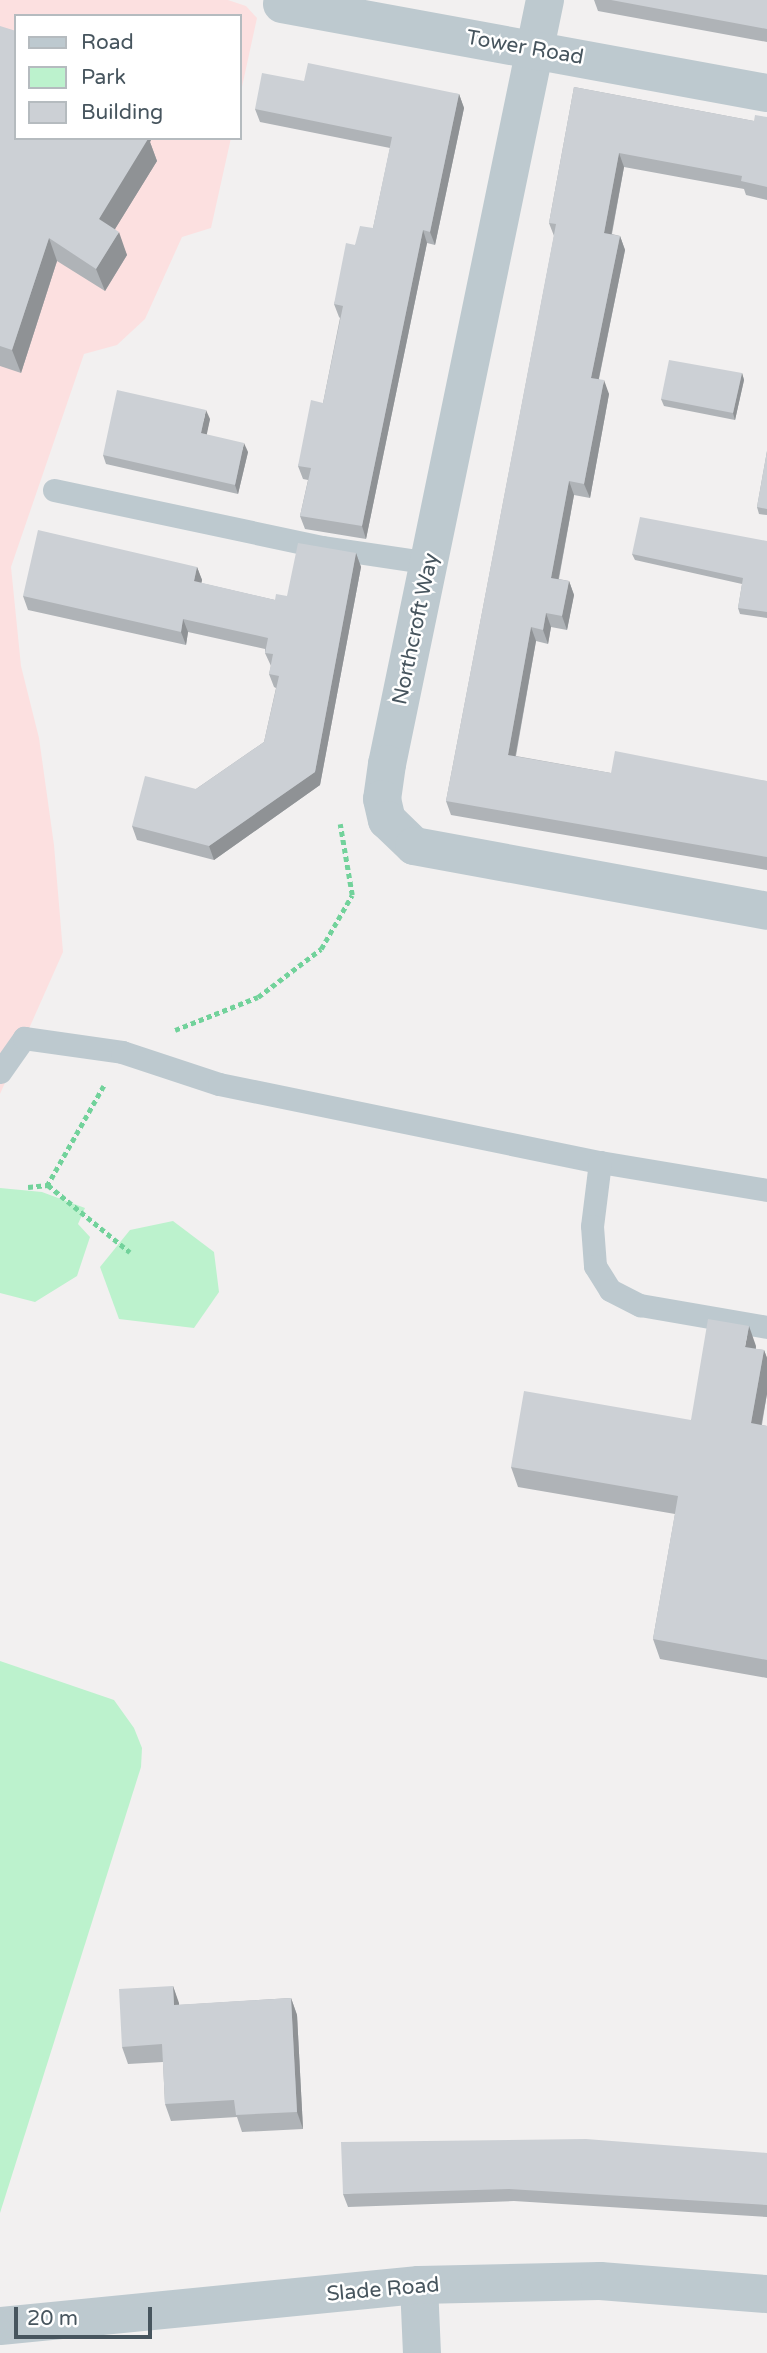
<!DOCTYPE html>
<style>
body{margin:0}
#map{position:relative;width:767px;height:2353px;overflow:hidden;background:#f2f0f0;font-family:"Varela Round",sans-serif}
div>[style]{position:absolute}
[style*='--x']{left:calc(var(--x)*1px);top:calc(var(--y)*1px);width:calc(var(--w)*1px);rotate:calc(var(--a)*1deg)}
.medical>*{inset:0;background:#fce0e0}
.green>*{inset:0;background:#bcf2cd}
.path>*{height:4.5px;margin-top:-2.25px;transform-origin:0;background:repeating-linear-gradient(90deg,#72d29b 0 5px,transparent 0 8.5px)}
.service>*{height:23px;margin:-11.5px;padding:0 11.5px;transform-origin:11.5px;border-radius:11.5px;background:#bdc9cf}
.minor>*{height:38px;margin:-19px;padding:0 19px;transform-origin:19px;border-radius:19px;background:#bdc9cf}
.tertiary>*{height:38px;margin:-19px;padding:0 19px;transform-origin:19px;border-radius:19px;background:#bdc9cf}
.wall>*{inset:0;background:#afb3b7}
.shaded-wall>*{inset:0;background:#8f9295}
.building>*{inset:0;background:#ccd0d5}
span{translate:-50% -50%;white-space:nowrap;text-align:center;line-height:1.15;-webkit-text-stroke:5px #fff;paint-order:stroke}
.street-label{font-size:21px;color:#47555e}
.legend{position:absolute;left:14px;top:14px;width:228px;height:126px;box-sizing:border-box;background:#fff;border:2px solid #b5bbbf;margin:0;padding:9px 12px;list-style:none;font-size:21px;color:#47555e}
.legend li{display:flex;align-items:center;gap:14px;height:35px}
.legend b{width:35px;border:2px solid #b5bbbf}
.scale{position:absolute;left:14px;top:2307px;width:138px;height:32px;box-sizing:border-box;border:4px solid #47555e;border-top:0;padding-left:9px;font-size:21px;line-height:24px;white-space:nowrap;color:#47555e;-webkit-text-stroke:5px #fff;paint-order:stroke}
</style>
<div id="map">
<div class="medical">
<i style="clip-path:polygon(0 0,228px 0,246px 6px,257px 18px,240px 96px,240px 16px,16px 16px,16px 138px,231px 138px,211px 228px,182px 237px,145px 319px,117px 345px,84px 354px,11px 567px,21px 666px,39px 738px,54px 845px,63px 952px,0 1094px)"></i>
</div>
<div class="green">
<i style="clip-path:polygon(0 1188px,42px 1192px,85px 1208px,78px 1224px,90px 1237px,77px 1276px,35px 1302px,0 1293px)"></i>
<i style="clip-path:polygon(173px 1221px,214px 1252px,219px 1292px,194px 1328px,119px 1319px,100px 1267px,130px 1230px)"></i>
<i style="clip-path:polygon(0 1661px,114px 1700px,134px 1728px,142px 1748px,141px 1767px,0 2213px)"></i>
</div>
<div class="path">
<i style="--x:175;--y:1030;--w:89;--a:-21.7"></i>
<i style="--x:258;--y:997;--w:79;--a:-37.3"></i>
<i style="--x:321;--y:949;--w:62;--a:-60.1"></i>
<i style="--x:352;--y:895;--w:72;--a:-99.6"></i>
<i style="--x:104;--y:1086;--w:114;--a:119.5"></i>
<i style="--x:48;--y:1185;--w:106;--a:39.3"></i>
<i style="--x:28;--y:1187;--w:20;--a:-6"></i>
</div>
<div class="service">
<i style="--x:54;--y:490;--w:275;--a:12"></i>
<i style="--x:323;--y:547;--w:108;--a:8.5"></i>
<i style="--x:0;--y:1072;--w:42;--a:-54.8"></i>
<i style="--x:24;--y:1038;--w:99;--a:8.1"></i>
<i style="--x:122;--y:1052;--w:102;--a:18.3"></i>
<i style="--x:219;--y:1084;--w:389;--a:11.6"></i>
<i style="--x:600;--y:1162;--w:169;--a:9.5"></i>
<i style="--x:600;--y:1162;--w:64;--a:97.1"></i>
<i style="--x:592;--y:1226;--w:40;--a:85.7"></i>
<i style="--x:595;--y:1266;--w:28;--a:58"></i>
<i style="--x:610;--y:1290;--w:34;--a:27"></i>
<i style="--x:640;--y:1305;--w:129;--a:9.8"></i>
</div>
<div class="minor">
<i style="--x:545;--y:0;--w:780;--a:101.68"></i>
<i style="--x:387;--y:764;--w:35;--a:98"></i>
<i style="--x:382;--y:799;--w:22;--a:77"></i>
<i style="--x:387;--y:820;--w:37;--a:44"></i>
<i style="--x:414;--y:846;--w:359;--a:10.4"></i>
<i style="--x:282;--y:4;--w:493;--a:10.4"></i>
<i style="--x:419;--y:2285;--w:68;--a:87.5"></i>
</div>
<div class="tertiary">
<i style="--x:0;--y:2326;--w:421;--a:-5.6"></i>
<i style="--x:419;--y:2285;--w:181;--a:-1.3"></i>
<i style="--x:600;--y:2281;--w:168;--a:4.5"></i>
</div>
<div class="wall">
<i style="clip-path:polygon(594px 0,767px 0,767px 42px,598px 11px)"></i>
<i style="clip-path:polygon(0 26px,16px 138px,152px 138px,150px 142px,157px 161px,115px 229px,127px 255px,105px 291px,57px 261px,21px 373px,0 366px)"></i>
<i style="clip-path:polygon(304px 81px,459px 94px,464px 108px,435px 245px,427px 243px,366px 539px,305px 529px,300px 516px,308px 480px,303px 479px,298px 466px,323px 403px,340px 318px,339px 317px,334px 304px,355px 245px,373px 228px,390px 148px,260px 122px,255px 109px)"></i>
<i style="clip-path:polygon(574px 87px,754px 121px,767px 117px,767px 200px,746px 195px,744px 189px,624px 167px,612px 234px,620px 236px,625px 250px,599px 379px,609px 394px,590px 498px,574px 495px,559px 579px,569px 581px,574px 595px,567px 630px,551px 627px,548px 644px,536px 641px,516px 756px,611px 773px,767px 781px,767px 870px,451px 815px,446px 801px,554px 236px,549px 223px)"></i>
<i style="clip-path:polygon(742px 373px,744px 380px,735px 420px,664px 406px,661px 399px)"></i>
<i style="clip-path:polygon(210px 419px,206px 435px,248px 452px,238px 494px,106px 464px,103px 455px)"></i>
<i style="clip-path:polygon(767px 451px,767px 515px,759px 514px,757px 507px)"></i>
<i style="clip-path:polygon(767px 541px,767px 618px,740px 614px,738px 608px,742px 584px,635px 560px,632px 554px)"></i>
<i style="clip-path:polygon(356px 553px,361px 567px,320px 785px,214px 860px,137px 840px,132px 826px,196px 789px,264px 742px,276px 688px,274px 687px,269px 674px,271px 666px,265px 653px,265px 649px,188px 632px,186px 645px,28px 610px,23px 596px,197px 567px,202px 580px,201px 583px,275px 600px,287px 596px)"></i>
<i style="clip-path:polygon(756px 1346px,756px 1349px,764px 1350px,767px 1358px,767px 1393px,762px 1425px,767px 1426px,767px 1678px,660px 1659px,653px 1639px,675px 1514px,518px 1487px,511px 1467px,691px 1420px)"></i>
<i style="clip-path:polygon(173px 1986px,179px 2005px,291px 1998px,297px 2015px,303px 2129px,242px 2132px,237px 2117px,171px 2121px,165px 2104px,163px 2062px,128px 2064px,122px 2047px)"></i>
<i style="clip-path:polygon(767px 2153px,767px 2217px,514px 2201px,348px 2207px,343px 2194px)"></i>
</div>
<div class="shaded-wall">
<i style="clip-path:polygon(459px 94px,464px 108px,435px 245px,430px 232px)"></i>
<i style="clip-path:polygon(139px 138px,152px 138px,150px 142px,157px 161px,107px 242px,99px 219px)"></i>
<i style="clip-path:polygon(619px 153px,624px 167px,609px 247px,604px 233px)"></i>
<i style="clip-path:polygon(423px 230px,427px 243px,366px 539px,362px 526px)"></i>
<i style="clip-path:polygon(119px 232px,127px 255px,105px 291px,96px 269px)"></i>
<i style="clip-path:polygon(620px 236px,625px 250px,596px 392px,591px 378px)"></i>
<i style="clip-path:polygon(49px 238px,57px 261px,21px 373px,12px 350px)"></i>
<i style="clip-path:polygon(742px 373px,744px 380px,735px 420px,733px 413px)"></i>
<i style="clip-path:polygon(604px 380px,609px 394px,590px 498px,584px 484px)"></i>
<i style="clip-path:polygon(206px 410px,210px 419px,205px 443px,201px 433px)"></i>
<i style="clip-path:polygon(244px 443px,248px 452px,238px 494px,235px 485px)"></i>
<i style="clip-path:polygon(569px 481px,574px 495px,556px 592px,551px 578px)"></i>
<i style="clip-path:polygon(356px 553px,361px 567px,320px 785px,214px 860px,209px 846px,315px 772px)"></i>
<i style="clip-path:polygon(197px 567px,202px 580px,199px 595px,194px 581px)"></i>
<i style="clip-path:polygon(569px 581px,574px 595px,567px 630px,562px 616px)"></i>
<i style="clip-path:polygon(546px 613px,551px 627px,548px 644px,543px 630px)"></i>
<i style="clip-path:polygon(183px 619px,188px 632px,186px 645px,181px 632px)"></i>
<i style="clip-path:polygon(531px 627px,536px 641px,513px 769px,508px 755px)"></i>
<i style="clip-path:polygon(749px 1326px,756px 1346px,753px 1367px,745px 1347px)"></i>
<i style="clip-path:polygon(764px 1350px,767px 1358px,767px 1394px,758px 1443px,751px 1423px)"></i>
<i style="clip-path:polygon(173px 1986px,179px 2003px,180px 2022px,174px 2005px)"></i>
<i style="clip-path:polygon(291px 1998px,297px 2015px,303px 2129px,297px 2112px)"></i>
</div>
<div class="building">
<i style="clip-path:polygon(611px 0,767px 0,767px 29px)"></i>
<i style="clip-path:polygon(0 26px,16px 31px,16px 138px,148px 139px,99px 219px,119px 232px,96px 269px,49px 238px,12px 350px,0 346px)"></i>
<i style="clip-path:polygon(308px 63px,459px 94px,430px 232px,423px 230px,362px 526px,300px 516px,311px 468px,298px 466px,311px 400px,323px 403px,343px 306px,334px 304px,346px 243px,355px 245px,360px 226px,373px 228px,392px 137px,255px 109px,262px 73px,304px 81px)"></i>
<i style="clip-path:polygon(574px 87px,754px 121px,755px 115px,767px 117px,767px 187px,741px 181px,742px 176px,619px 153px,604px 233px,620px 236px,591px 378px,604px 380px,584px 484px,569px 481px,551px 578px,569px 581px,562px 616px,546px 613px,543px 630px,531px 627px,508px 755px,611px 773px,615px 751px,767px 781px,767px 857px,446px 801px,556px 224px,549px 223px)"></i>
<i style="clip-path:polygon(669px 360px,742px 373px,733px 413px,661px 399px)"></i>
<i style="clip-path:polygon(117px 390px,206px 410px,201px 433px,244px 443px,235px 485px,103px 455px)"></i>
<i style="clip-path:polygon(767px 451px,767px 509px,757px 507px)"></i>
<i style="clip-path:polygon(640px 517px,767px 541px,767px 612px,738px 608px,743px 578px,632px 554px)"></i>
<i style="clip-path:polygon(38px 530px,197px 567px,194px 581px,275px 600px,276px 594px,287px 596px,298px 543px,356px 553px,315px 772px,209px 846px,132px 826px,145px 776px,196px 789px,264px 742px,279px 676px,269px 674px,273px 654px,265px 653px,268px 638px,183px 619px,181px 632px,23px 596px)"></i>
<i style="clip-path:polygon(708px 1319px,749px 1326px,745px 1347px,764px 1350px,751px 1423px,767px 1426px,767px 1660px,653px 1639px,678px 1496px,511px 1467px,524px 1391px,691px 1420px)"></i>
<i style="clip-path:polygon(173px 1986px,174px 2005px,291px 1998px,297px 2112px,236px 2115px,234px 2100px,165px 2104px,162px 2044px,122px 2047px,119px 1989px)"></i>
<i style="clip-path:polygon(586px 2139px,767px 2153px,767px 2205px,509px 2189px,343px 2194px,341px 2142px)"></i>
</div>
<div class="street-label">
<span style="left:525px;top:48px;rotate:10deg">Tower Road</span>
<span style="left:416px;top:629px;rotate:-78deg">Northcroft Way</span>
<span style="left:383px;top:2290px;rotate:-5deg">Slade Road</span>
</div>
<ul class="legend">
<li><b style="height:9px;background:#bdc9cf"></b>Road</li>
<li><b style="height:19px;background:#bcf2cd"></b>Park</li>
<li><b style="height:19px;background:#ccd0d5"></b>Building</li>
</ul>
<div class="scale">20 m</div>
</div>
